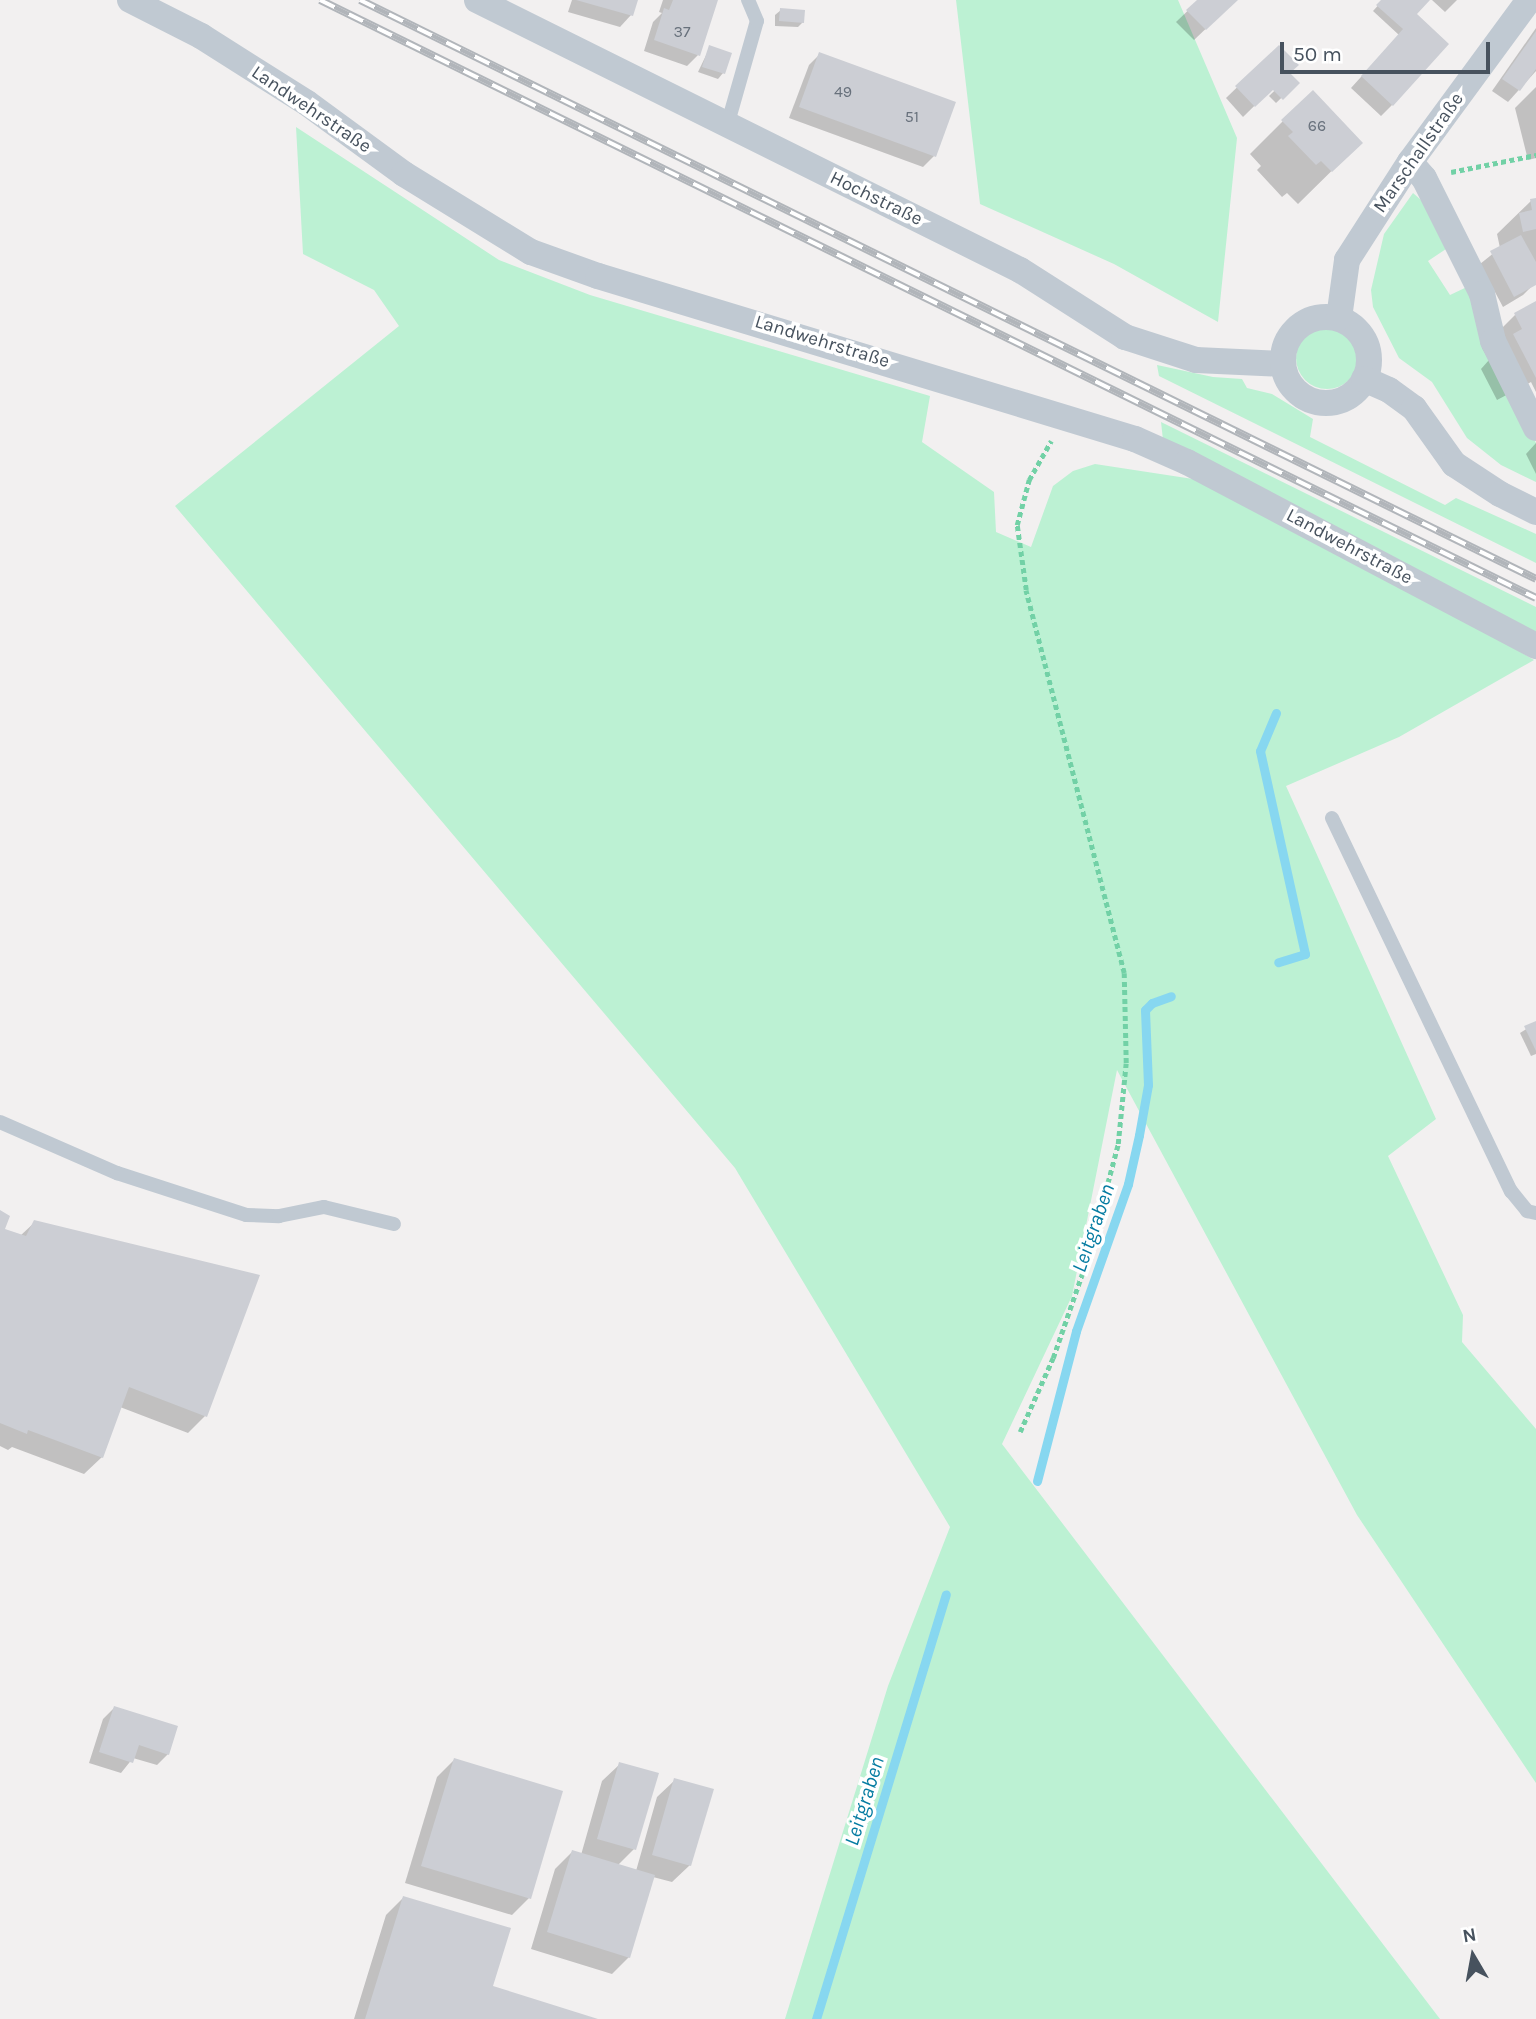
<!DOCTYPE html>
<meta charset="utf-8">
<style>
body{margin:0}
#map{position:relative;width:1536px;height:2019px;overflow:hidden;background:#f2f0f0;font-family:Karla,sans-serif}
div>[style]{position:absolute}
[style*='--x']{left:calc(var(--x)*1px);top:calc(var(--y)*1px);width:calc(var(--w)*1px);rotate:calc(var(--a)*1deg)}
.green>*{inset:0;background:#bcf1d3}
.round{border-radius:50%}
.shadow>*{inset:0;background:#0003}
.stream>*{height:9px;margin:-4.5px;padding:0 4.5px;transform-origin:4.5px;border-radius:4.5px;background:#87d7f0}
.building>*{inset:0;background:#ccced4}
.path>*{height:4.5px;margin-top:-2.25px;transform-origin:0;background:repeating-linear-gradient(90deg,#72d1a6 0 5px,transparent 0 8.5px)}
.lane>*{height:14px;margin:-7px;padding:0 7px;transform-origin:7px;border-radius:7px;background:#c0c9d2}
.street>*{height:26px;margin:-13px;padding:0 13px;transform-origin:13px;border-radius:13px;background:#c0c9d2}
.street>.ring{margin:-13px;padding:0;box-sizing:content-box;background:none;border:26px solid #c0c9d2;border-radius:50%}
.rail>*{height:8px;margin-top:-4px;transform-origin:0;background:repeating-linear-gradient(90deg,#fff 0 16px,#b1b5ba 0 32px);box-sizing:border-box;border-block:2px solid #b1b5ba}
span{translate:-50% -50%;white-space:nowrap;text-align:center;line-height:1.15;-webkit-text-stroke:7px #fff;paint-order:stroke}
.number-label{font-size:16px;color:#68717c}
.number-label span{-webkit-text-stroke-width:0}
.street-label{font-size:19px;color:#47525e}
.water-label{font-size:21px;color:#067ca2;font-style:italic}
.north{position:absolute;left:1438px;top:1921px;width:70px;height:70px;-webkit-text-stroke:5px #fff;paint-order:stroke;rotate:350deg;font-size:19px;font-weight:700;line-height:28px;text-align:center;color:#47525e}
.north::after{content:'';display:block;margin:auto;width:24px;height:32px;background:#47525e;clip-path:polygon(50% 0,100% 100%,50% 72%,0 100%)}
.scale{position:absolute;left:1280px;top:42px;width:210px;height:32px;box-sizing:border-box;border:4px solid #47525e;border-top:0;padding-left:9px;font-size:21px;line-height:24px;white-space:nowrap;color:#47525e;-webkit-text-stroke:5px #fff;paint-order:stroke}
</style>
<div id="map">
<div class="green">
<i style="clip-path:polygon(956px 0,1178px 0,1237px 138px,1218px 322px,1114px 264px,980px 204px)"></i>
<i style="clip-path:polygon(296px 127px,499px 260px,590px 295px,930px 396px,922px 442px,994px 492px,996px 532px,1031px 547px,1053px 486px,1073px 471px,1095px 464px,1193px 479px,1443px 606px,1534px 660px,1399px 737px,1286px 786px,1436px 1119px,1388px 1156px,1463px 1315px,1462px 1342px,1536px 1429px,1536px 1783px,1357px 1515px,1117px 1070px,1072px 1296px,1002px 1444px,1440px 2019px,785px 2019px,888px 1686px,950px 1527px,735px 1168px,175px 506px,399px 326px,374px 290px,303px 254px)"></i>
<i style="clip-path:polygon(1413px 193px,1429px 207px,1449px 247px,1428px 261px,1450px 295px,1469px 286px,1484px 345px,1536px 443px,1536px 482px,1501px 465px,1467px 438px,1432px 382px,1399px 358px,1373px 307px,1371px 290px,1384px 234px)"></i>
<i class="round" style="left:1296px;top:327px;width:62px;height:62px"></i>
<i style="clip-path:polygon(1157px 365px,1213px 377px,1242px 379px,1247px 388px,1272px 394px,1313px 419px,1310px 437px,1445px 505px,1456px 498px,1536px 534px,1536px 563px,1159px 376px)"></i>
<i style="clip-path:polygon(1161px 422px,1536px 607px,1536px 632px,1163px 440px)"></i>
</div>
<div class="shadow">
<i style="clip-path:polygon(572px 0,636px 0,631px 15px,620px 27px,568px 12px)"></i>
<i style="clip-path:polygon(663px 0,716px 0,698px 55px,687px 66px,644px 51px,653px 22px,662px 13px,659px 12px)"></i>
<i style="clip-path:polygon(1199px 0,1236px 0,1194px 40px,1176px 22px)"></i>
<i style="clip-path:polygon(1383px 0,1428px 0,1414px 14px,1392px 105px,1381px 116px,1351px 88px,1399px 35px,1373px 11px)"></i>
<i style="clip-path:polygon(1432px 0,1457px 0,1445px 12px)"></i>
<i style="clip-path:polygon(781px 10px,803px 22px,798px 27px,775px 26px,775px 15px)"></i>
<i style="clip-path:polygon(1536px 28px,1536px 71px,1508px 102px,1492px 91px)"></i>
<i style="clip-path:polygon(710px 47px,723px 73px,718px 79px,698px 72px)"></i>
<i style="clip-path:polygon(1279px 47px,1296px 65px,1243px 117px,1226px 98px)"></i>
<i style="clip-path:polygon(820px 54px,934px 156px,923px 167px,789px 118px,809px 65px)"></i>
<i style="clip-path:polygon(1290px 76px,1297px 83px,1276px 103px,1269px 96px)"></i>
<i style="clip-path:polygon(1536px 87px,1536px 158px,1528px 160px,1515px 108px)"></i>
<i style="clip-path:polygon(1283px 121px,1360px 143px,1298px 204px,1287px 193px,1282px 197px,1257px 170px,1261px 166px,1250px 154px)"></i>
<i style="clip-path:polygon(1536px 200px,1536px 282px,1523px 295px,1503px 307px,1480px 264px,1500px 248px,1497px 234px,1531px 201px)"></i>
<i style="clip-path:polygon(1536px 303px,1536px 392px,1531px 382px,1497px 400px,1481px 369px,1489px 360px,1482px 348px,1515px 315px)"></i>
<i style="clip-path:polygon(1536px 443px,1536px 474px,1526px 454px)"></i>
<i style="clip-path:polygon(1536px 1023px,1536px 1054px,1531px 1056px,1520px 1033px)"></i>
<i style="clip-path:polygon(0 1212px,3px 1230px,20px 1236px,35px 1222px,205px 1416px,188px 1433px,120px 1407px,102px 1457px,84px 1474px,12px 1447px,8px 1450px,0 1446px)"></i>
<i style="clip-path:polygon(114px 1708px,168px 1754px,157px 1765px,133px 1758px,121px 1773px,89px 1763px,103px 1719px)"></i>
<i style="clip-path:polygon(454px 1760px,529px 1898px,512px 1915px,405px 1883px,437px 1777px)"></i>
<i style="clip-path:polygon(620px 1764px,634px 1849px,618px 1865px,636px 1871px,657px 1797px,675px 1780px,690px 1865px,672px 1882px,653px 1877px,629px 1957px,612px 1974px,531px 1949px,555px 1869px,572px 1852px,581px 1855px,602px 1781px)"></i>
<i style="clip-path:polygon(403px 1898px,491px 1988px,595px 2019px,354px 2019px,386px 1915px)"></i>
</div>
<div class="stream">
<i style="--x:1276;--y:713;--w:41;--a:112.8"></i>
<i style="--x:1260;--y:751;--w:208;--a:77.5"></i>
<i style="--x:1305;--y:954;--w:28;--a:163"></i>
<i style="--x:1037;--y:1481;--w:155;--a:-75.4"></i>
<i style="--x:1076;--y:1331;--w:156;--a:-70.5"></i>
<i style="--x:1128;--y:1184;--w:50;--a:-77.3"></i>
<i style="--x:1139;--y:1135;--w:51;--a:-79.8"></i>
<i style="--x:1148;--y:1085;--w:75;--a:-92.3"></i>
<i style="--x:1145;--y:1010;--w:10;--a:-45"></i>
<i style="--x:1152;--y:1003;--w:20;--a:-20"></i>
<i style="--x:816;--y:2019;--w:444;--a:-73"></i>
</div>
<div class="building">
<i style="clip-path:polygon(576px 0,638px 0,633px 16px)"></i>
<i style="clip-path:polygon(673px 0,718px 0,700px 56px,654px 40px,664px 8px,669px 10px)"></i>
<i style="clip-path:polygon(1197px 0,1238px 0,1206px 30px,1186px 10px)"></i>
<i style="clip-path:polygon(1381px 0,1430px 0,1417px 14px,1449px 44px,1393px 106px,1361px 76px,1403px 29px,1376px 5px)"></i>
<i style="clip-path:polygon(780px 8px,805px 10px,804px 23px,779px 21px)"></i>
<i style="clip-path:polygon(1536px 31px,1536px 69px,1520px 91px,1502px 79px)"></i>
<i style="clip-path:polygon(709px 45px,732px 53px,725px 74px,702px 67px)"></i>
<i style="clip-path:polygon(1279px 45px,1299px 65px,1290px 73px,1300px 83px,1283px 100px,1273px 90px,1255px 107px,1235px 86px)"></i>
<i style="clip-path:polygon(819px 52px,956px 102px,936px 157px,799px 107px)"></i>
<i style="clip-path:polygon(1313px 90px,1363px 143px,1332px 172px,1321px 161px,1316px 165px,1288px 136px,1293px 132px,1281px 120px)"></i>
<i style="clip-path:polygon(1536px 198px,1536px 229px,1523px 232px,1519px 213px,1532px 210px,1530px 199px)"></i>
<i style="clip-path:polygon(1521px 235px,1536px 262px,1536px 285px,1514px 297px,1490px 251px)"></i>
<i style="clip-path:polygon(1536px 301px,1536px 378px,1513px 334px,1522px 329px,1514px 313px)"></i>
<i style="clip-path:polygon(1536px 1021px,1536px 1051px,1524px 1026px)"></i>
<i style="clip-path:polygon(0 1210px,10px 1216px,5px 1229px,26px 1236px,34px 1220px,260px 1275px,207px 1417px,129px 1387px,103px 1458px,28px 1430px,27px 1434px,0 1423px)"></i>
<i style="clip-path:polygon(114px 1706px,178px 1726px,169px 1755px,139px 1745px,133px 1763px,99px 1752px)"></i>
<i style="clip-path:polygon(454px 1758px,563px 1791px,531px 1899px,421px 1866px)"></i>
<i style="clip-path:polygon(619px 1762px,659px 1773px,636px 1850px,597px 1839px)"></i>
<i style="clip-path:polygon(674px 1778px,714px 1789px,691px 1866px,652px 1855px)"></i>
<i style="clip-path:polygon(572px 1850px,655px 1875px,630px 1958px,547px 1932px)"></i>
<i style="clip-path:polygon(403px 1896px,511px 1928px,493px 1986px,598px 2019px,365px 2019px)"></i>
</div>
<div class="path">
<i style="--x:1451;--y:172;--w:87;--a:-11.3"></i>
<i style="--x:1020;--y:1432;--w:81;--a:-66"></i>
<i style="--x:1053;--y:1358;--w:107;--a:-70.9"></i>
<i style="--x:1088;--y:1257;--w:117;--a:-75.1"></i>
<i style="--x:1118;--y:1144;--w:81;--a:-84.4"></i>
<i style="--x:1126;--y:1063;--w:90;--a:-91.3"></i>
<i style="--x:1124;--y:973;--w:395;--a:-104.4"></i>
<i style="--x:1026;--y:590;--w:66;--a:-97.9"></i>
<i style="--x:1017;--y:525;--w:47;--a:-75.1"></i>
<i style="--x:1029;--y:480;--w:45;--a:-60.6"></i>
</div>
<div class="lane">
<i style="--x:727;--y:126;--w:109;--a:-74.1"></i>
<i style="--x:757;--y:21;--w:23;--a:-113"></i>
<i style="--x:1332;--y:818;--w:414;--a:64.4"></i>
<i style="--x:1511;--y:1191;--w:26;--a:51"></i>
<i style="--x:1527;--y:1211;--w:9;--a:13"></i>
<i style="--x:0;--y:1122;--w:128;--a:23.6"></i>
<i style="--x:117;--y:1173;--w:136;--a:18"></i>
<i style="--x:246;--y:1215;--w:33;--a:2"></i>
<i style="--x:279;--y:1216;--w:46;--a:-11.3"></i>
<i style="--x:324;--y:1207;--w:72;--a:13.7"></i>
</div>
<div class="street">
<i style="--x:130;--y:0;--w:80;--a:26.9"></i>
<i style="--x:201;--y:36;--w:125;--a:32.3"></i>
<i style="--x:307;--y:103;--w:120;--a:36.2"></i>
<i style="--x:404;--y:174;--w:149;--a:31.6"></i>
<i style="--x:531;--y:252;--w:71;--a:19.7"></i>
<i style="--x:598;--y:276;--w:561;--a:16.89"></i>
<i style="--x:1135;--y:439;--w:57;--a:23.9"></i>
<i style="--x:1187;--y:462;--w:395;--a:27.8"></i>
<i style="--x:477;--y:0;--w:606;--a:26.44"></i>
<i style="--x:1020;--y:270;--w:125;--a:32.5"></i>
<i style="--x:1125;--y:337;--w:75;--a:17.9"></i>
<i style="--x:1196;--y:360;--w:87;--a:2.6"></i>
<i style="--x:1410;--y:162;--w:21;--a:49"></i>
<i style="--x:1424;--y:178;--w:130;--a:63.4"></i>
<i style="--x:1482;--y:294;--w:48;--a:76.8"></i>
<i style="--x:1493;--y:341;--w:97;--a:63.7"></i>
<i class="ring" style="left:1283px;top:317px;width:60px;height:60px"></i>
<i style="--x:1339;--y:318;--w:59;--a:-82.1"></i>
<i style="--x:1347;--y:260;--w:117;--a:-57.3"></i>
<i style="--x:1410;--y:162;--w:201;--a:-53.7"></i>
<i style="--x:1364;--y:379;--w:27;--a:24"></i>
<i style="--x:1389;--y:390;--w:31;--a:36"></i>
<i style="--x:1414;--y:408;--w:69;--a:54.5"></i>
<i style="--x:1454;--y:464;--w:55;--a:33.1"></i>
<i style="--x:1500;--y:494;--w:40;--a:26.6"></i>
</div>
<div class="rail">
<i style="--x:320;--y:0;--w:1355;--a:26.19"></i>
<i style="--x:360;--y:0;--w:1311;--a:26.21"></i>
</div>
<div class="number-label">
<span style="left:682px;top:32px">37</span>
<span style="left:843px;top:92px">49</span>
<span style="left:912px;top:117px">51</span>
<span style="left:1317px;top:126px">66</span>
</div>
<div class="street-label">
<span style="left:311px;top:110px;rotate:34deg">Landwehrstraße</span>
<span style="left:1419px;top:153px;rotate:-55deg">Marschallstraße</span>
<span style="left:876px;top:199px;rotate:26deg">Hochstraße</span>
<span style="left:822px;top:342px;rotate:17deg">Landwehrstraße</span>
<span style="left:1349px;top:547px;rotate:28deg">Landwehrstraße</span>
</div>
<div class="water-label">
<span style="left:1093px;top:1228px;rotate:-71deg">Leitgraben</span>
<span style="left:864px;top:1801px;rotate:-73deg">Leitgraben</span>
</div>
<div class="north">N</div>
<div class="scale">50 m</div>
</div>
